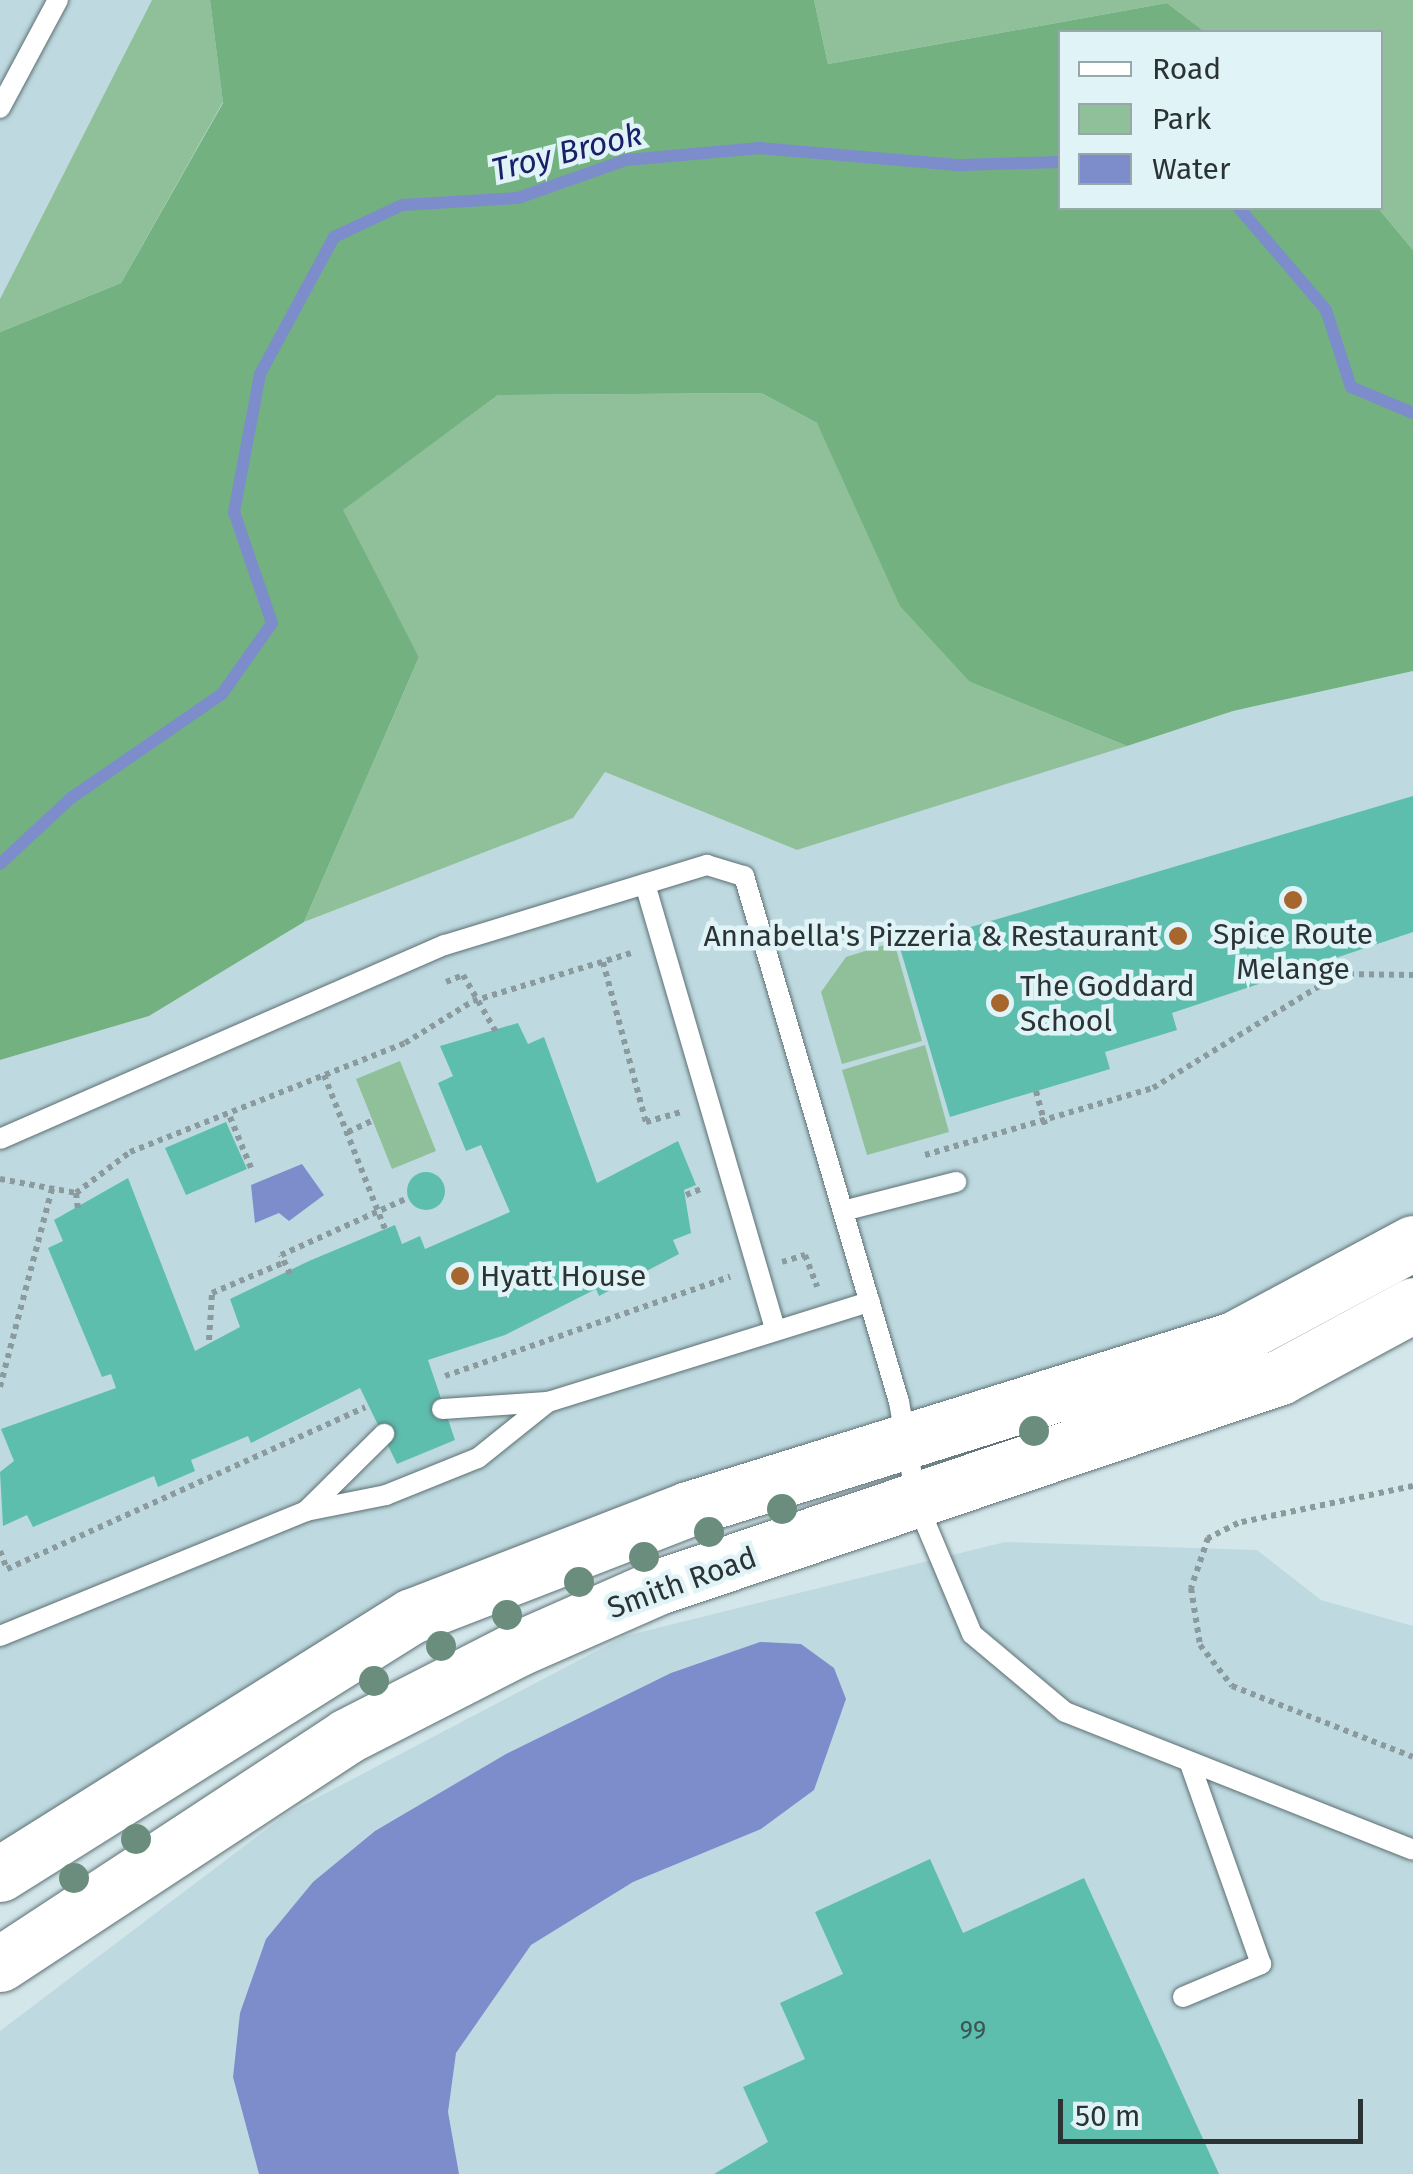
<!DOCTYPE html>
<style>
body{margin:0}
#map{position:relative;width:1413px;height:2174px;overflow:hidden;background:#d3e7eb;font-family:"Fira Sans",sans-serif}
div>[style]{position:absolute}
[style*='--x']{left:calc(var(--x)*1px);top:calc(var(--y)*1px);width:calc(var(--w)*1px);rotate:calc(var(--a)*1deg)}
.built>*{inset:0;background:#bedae0}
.green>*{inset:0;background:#8fc099}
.forest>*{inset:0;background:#73b181}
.water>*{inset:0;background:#7d8dcb}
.stream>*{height:12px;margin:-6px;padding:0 6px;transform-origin:6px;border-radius:6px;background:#7d8dcb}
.building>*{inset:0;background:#5dbeae}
.round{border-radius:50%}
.path>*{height:6px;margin-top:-3px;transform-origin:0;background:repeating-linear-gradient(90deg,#8b9a9d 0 5px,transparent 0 10px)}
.roads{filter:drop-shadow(0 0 2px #5d6f73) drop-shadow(0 0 2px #5d6f73)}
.lane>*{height:20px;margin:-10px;padding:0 10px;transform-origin:10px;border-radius:10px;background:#fff}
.secondary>*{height:55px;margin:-27.5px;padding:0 27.5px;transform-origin:27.5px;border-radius:27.5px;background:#fff}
.trees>*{width:30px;height:30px;margin:-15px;border-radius:50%;background:#6a8d7d}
.dots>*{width:28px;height:28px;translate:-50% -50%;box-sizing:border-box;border:5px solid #e0f4f8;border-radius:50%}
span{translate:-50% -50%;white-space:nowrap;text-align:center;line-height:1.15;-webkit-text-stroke:9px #e0f4f8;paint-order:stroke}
.number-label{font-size:25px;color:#385653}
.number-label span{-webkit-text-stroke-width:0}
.poi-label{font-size:30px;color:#2b3335}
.right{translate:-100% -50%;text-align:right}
.left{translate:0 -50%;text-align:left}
.street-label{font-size:30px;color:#2b3335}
.water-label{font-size:32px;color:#1a1f68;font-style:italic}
.legend{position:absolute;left:1058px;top:30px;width:325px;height:180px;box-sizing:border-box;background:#e0f4f8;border:2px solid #98a7aa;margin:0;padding:12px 18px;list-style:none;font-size:30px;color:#2b3335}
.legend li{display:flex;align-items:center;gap:20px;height:50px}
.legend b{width:50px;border:2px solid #98a7aa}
.scale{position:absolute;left:1058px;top:2099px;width:305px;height:45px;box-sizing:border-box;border:5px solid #2b3335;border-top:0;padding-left:12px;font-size:30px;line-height:35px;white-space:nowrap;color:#2b3335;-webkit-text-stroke:8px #e0f4f8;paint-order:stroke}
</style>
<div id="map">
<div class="built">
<i style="clip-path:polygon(0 0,152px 0,0 299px)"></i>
<i style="clip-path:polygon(1413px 671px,1413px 1225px,1206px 1335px,856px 1427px,538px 1537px,341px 1637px,0 1857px,0 1060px,149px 1016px,304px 922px,572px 818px,605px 772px,797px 850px,1233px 711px)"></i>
<i style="clip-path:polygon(1005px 1542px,1257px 1550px,1321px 1600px,1413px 1626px,1413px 2174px,0 2174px,0 2031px,288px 1813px,625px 1636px)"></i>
</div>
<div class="green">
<i style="clip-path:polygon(152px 0,210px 0,223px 102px,121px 283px,0 332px,0 299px)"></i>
<i style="clip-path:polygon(814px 0,1413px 0,1413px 250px,1378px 208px,1380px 32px,1205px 32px,1167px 3px,828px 64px)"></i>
<i style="clip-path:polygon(761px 393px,817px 423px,970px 682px,1127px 746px,797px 850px,605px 772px,573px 818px,304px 922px,419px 657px,342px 510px,498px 395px)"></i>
<i style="clip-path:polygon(894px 942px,922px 1041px,842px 1064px,821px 992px,846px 957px)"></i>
<i style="clip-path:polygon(925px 1045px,949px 1132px,867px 1155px,842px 1070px)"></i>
<i style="clip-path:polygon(400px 1061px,436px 1151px,392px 1169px,356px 1079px)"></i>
</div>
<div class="forest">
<i style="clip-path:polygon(210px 0,814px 0,828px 64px,1167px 3px,1205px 32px,1060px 32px,1060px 208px,1378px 208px,1413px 250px,1413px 671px,1233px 711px,1127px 746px,970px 682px,900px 606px,817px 423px,761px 393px,498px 395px,343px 510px,419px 657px,304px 922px,149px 1016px,0 1060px,0 332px,121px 283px,223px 103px)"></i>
</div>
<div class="water">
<i style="clip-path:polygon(302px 1164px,324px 1195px,289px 1221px,279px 1213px,255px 1223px,251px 1185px)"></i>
<i style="clip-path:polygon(760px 1642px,801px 1644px,834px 1668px,846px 1699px,814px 1790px,761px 1829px,633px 1882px,531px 1945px,456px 2053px,448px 2112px,459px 2174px,259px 2174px,233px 2077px,240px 2013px,266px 1939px,313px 1882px,375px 1831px,506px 1754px,671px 1673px)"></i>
</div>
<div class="stream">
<i style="--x:1239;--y:208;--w:134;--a:49.5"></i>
<i style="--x:1326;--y:310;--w:81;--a:72"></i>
<i style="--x:1351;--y:387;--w:67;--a:22.8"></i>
<i style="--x:0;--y:864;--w:97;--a:-42.9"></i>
<i style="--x:71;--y:798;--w:183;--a:-34.6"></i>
<i style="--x:222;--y:694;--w:87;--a:-54.8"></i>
<i style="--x:272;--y:623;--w:117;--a:-108.9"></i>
<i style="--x:234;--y:512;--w:140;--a:-79.3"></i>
<i style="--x:260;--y:374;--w:156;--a:-61.6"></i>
<i style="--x:334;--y:237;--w:75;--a:-25.2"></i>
<i style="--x:402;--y:205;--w:116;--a:-3.5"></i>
<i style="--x:518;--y:198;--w:114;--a:-19.4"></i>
<i style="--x:626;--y:160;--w:135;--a:-5.1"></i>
<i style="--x:760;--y:148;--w:201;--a:4.9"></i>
<i style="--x:960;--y:165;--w:100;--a:-1.7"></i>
</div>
<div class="building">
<i style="clip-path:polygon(1413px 796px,1413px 932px,1172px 1013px,1177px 1030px,1105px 1052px,1110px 1069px,950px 1117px,900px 948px)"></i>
<i style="clip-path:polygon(518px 1023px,528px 1044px,544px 1037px,597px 1183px,678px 1141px,696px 1185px,684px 1190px,691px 1233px,673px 1240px,679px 1254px,599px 1296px,596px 1289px,505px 1335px,428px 1360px,455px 1440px,397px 1464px,360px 1388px,251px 1443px,248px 1436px,191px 1460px,195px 1471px,158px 1487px,154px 1476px,33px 1527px,27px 1515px,3px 1526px,0 1472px,14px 1461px,1px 1429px,116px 1388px,111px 1374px,102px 1377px,48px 1248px,63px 1241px,54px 1220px,128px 1178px,195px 1351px,240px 1327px,230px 1299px,309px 1261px,395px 1225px,402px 1244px,420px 1236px,425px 1249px,510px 1212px,481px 1145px,466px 1151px,438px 1083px,453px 1076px,440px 1046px)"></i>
<i style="clip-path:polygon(226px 1122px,247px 1169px,186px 1195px,165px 1148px)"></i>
<i class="round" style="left:407px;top:1172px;width:38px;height:38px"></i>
<i style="clip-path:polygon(930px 1859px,963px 1933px,1084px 1878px,1219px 2174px,714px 2174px,768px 2142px,743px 2087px,805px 2059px,780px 2003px,843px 1974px,815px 1912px)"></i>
</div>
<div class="path">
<i style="--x:603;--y:962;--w:166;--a:75"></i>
<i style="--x:646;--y:1122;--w:37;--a:-16"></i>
<i style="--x:446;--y:982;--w:18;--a:-22"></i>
<i style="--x:463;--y:975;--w:66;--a:59.9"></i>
<i style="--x:324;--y:1075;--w:166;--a:68.4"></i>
<i style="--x:1036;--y:1091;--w:35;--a:75"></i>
<i style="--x:230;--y:1117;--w:55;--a:67.6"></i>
<i style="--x:348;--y:1132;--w:26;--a:-25"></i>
<i style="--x:925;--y:1155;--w:238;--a:-16.4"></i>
<i style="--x:1153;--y:1088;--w:218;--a:-31.5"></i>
<i style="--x:1339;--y:974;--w:74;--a:0.8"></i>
<i style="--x:0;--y:1179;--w:77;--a:10.4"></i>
<i style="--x:76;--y:1193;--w:68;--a:-37.2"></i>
<i style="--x:130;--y:1152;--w:296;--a:-21.6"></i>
<i style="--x:405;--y:1043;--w:80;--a:-31.7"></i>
<i style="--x:473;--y:1001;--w:165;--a:-16.9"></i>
<i style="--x:76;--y:1193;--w:17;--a:83"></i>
<i style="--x:686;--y:1195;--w:18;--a:-22"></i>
<i style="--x:782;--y:1262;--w:24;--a:-17"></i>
<i style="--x:805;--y:1255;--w:34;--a:69"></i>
<i style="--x:290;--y:1274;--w:21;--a:-115"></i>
<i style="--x:281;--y:1255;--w:139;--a:-24.2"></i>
<i style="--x:209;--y:1340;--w:47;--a:-86.3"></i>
<i style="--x:212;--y:1293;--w:79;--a:-23"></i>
<i style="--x:445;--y:1376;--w:302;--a:-19.2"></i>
<i style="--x:0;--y:1387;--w:205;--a:-75.3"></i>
<i style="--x:1413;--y:1486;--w:179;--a:168.1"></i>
<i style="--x:1238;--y:1523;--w:34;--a:153"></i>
<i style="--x:1208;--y:1538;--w:53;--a:108.8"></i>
<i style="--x:1191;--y:1588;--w:58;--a:81"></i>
<i style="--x:1200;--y:1645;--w:52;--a:52"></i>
<i style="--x:1232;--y:1686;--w:194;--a:21.4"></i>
<i style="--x:0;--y:1551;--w:19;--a:69"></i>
<i style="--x:7;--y:1569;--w:393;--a:-24.3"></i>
</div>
<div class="roads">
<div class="lane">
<i style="--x:0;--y:108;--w:123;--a:-61.8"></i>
<i style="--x:645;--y:884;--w:464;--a:73.7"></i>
<i style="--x:0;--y:1139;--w:485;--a:-23.6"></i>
<i style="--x:445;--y:945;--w:274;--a:-17"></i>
<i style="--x:707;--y:865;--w:39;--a:17"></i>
<i style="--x:744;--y:876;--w:548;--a:73.58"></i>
<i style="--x:899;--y:1402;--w:103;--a:79.9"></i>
<i style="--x:917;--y:1503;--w:142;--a:67.2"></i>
<i style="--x:972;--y:1634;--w:121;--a:40"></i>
<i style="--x:1065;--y:1712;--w:374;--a:21.6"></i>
<i style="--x:843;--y:1211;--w:117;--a:-14.4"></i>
<i style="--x:442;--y:1409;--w:106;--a:-3.8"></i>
<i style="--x:548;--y:1402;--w:337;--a:-17.3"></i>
<i style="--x:306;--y:1511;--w:110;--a:-44.6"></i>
<i style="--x:0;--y:1636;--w:331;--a:-22.2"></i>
<i style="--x:306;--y:1511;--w:82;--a:-11.3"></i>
<i style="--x:386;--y:1495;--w:99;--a:-21.9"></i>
<i style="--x:478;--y:1458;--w:90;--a:-38.7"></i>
<i style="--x:1183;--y:1997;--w:85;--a:-22.9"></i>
<i style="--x:1261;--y:1964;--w:210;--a:-109.5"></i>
</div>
<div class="secondary">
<i style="--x:0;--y:1874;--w:486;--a:-32.1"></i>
<i style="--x:412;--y:1616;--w:296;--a:-21.2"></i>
<i style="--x:688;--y:1509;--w:572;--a:-17.29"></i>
<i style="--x:1234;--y:1339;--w:203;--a:-28.2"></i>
<i style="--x:0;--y:1964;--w:415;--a:-33.3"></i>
<i style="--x:347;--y:1736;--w:191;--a:-27.1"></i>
<i style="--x:517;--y:1649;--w:151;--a:-23.8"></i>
<i style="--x:655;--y:1588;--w:660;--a:-18.65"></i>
<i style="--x:1280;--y:1377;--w:151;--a:-28.4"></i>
</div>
</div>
<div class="trees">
<i style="left:1034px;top:1431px"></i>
<i style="left:782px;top:1509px"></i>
<i style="left:709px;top:1532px"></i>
<i style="left:644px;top:1557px"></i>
<i style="left:579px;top:1582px"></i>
<i style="left:507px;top:1615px"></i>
<i style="left:441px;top:1646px"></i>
<i style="left:374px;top:1681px"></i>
<i style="left:136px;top:1839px"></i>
<i style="left:74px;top:1878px"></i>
</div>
<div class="dots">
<i style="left:1293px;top:900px;background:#a6662e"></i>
<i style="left:1178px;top:936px;background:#a6662e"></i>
<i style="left:1000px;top:1003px;background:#a6662e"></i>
<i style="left:460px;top:1276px;background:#a6662e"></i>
</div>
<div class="number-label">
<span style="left:973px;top:2031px">99</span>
</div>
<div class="poi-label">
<span style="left:1293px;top:951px">Spice Route<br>Melange</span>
<span class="right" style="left:1158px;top:936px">Annabella's Pizzeria &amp; Restaurant</span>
<span class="left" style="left:1020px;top:1003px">The Goddard<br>School</span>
<span class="left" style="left:480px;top:1276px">Hyatt House</span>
</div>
<div class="street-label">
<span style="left:682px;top:1583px;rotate:-20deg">Smith Road</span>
</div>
<div class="water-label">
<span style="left:567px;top:152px;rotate:-14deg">Troy Brook</span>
</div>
<ul class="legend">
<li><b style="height:12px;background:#fff"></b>Road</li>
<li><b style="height:28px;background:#8fc099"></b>Park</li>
<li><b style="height:28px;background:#7d8dcb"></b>Water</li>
</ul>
<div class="scale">50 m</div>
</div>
